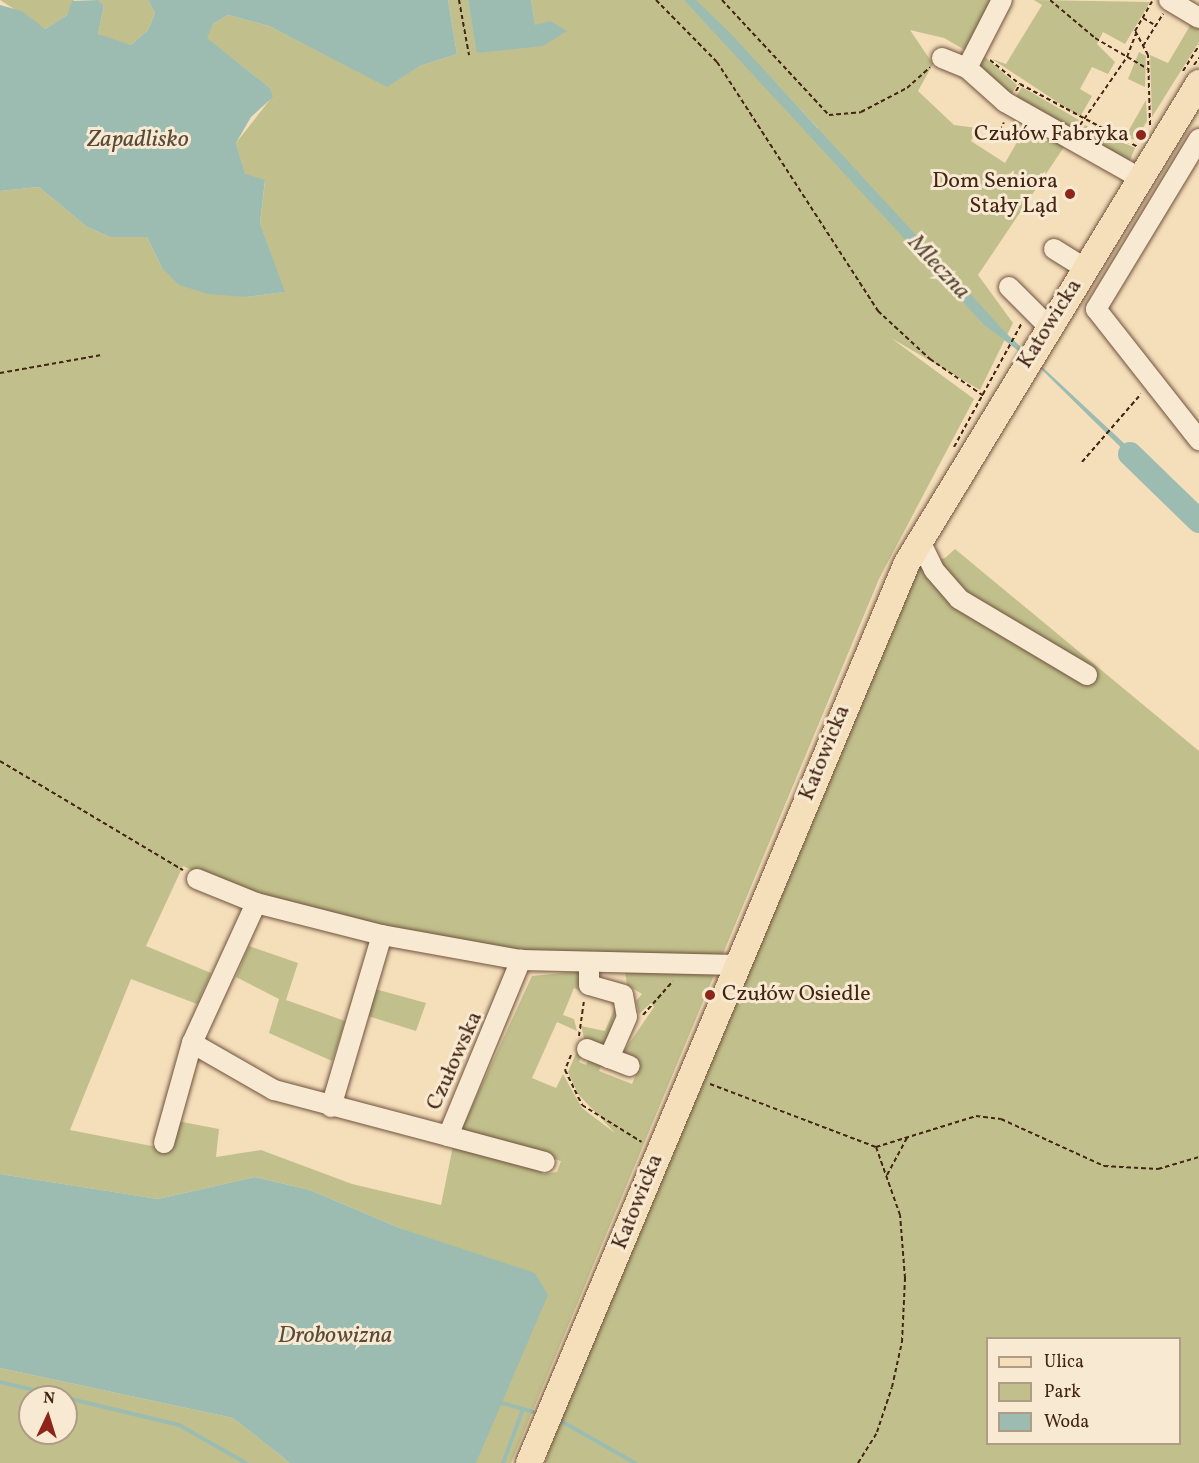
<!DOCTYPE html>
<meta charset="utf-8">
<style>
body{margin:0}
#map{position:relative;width:1199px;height:1463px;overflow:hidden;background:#f5deba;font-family:Vollkorn,serif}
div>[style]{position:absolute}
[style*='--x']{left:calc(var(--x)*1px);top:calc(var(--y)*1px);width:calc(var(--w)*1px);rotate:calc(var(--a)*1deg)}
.green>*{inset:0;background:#c1c08c}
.water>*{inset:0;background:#9cbcb1}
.stream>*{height:4px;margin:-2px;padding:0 2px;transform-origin:2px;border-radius:2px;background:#9cbcb1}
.river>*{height:24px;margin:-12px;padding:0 12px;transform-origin:12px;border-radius:12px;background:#9cbcb1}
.path>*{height:2px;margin-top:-1px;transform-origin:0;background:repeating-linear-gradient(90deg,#442413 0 4.5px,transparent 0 7.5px)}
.roads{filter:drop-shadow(0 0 2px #70523d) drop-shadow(0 0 2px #70523d)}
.minor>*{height:20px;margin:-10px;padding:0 10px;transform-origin:10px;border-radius:10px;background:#f8ead2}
.major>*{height:26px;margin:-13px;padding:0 13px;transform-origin:13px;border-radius:13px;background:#f5deba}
.dots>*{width:16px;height:16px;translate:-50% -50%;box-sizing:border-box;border:3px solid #f8ead2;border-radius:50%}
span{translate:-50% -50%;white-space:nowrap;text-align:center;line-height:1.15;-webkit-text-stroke:6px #f8ead2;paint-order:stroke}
.poi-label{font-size:22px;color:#442413}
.right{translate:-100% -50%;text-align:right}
.left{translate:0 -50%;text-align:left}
.street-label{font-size:22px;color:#442413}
.water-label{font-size:24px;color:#5a4a3a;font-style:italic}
.legend{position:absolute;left:986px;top:1337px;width:195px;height:108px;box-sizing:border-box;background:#f8ead2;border:2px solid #b09b86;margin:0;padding:8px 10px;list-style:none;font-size:18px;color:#442413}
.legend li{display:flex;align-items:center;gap:12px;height:30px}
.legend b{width:30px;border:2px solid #b09b86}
.north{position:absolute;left:18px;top:1385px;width:60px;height:60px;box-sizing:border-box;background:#f8ead2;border:2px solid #b09b86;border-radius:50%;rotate:4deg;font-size:16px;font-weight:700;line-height:24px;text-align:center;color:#442413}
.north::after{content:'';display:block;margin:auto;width:21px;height:27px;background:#8f2418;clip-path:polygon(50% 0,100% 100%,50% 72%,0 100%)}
</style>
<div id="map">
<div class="green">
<i style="clip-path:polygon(0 0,74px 0,67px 15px,45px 29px)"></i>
<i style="clip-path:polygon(98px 0,148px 0,155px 13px,148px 30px,131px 45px,112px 41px,98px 34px,104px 5px)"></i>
<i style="clip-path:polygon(evenodd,448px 0,468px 0,478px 53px,535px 26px,531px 0,994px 0,965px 50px,944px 38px,910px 30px,933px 64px,918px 91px,954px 125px,977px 128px,971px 141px,1005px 163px,1020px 137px,1056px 141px,1064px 147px,978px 275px,1013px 323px,980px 390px,891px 338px,974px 399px,879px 579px,511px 1463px,476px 1463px,402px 1229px,310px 1190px,255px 1177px,158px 1199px,0 1174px,0 191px,39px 187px,87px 227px,110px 237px,147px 237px,162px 268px,246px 297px,284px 292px,260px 223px,265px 181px,245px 175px,236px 143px,272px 97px,270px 88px,206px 38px,213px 24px,228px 15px,269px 26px,387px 86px,420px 66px,457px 54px,448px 0,771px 78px,818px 128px,815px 140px,765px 85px,771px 78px,448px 0,183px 866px,227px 886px,383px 930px,625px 971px,627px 985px,642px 994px,636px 1001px,639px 1014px,651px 1003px,654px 1007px,622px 1054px,640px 1065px,632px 1084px,599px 1071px,603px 1061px,590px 1056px,586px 1065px,579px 1062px,584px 1049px,578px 1049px,568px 1072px,578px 1094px,615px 1133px,582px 1108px,563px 1074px,556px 1088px,532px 1078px,557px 1022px,577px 1031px,574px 1019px,563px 1015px,574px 988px,584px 992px,583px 971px,532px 976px,461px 1130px,561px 1161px,557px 1172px,544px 1174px,523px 1163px,453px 1146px,441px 1205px,352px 1184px,261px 1150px,216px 1157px,219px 1129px,177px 1121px,172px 1150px,70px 1130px,131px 979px,197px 1004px,211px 973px,146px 946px,183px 866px)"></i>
<i style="clip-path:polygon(1034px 0,1150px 2px,1125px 44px,1103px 32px,1097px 44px,1115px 62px,1108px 74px,1092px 67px,1080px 89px,1092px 96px,1080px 117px,992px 59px,1006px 64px,1042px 5px)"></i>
<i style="clip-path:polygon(1194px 19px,1199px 23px,1199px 42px,1152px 117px,1150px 55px,1168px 63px)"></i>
<i style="clip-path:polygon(978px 51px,1017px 85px,1010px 97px,980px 68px)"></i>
<i style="clip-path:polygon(1139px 52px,1146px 56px,1145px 87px,1128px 79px)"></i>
<i style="clip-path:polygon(1022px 87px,1079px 120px,1070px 130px,1015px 98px)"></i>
<i style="clip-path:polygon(1146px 100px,1147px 121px,1136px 140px,1125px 137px)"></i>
<i style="clip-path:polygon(1085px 125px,1135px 148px,1127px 167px,1077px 138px)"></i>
<i style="clip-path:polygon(evenodd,955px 549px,1199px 751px,1199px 1463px,545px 1463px,565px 1403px,917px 567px,945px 558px,955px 549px,988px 1338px,1180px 1338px,1180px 1444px,988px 1444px,988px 1338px)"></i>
<i style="clip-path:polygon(249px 946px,298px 963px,286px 1000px,345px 1021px,332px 1061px,269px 1033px,279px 999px,236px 977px)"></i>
<i style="clip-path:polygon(375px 989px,426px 1003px,416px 1031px,368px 1016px)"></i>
<i style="clip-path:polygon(618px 1000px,607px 1047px,585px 1042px,581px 1026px,605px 1031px)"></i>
<i style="clip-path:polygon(evenodd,0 1368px,233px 1418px,290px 1463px,0 1463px,0 1368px,30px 1397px,66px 1397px,66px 1433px,30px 1433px,30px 1397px)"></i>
</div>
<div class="water">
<i style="clip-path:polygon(98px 0,104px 5px,98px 34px,131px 45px,148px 30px,155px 13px,148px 0,448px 0,457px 54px,420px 66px,387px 87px,269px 26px,228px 15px,213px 24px,207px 38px,270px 88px,273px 97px,251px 117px,236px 143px,245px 174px,265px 180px,260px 223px,285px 292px,246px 297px,208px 294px,179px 285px,162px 268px,147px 237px,110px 237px,87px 227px,39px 187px,0 191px,0 5px,22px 11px,45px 29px,67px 15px,72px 1px)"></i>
<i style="clip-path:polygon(468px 0,531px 0,535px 25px,550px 21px,567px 31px,543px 46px,477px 53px)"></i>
<i style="clip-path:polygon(684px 0,696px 0,732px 35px,1007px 334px,1157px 474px,1153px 479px,1036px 364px,983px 324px)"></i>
<i style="clip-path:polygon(0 1174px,158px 1199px,255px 1177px,310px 1190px,402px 1229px,535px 1273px,548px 1295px,476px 1463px,290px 1463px,233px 1418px,0 1368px)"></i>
</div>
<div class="stream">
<i style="--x:0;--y:1382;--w:184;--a:13.5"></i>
<i style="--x:179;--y:1425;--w:77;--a:29.6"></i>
<i style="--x:502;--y:1403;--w:32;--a:16"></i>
<i style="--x:561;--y:1421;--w:85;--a:29.6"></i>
<i style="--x:503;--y:1463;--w:58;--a:-69.7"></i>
</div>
<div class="river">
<i style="--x:1130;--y:454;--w:96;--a:44.2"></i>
</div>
<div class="path">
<i style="--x:459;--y:0;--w:56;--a:79.7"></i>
<i style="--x:656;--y:0;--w:87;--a:45.5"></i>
<i style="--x:717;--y:62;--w:297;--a:57.1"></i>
<i style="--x:878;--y:311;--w:71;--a:42.7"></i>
<i style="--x:930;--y:359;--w:67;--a:34.6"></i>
<i style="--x:722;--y:0;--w:157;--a:47.1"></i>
<i style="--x:829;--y:115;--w:32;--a:-5"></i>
<i style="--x:861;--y:112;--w:52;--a:-27.6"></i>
<i style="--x:907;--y:88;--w:31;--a:-42"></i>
<i style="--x:1050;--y:0;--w:59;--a:40.2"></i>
<i style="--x:1095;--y:38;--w:61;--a:30.3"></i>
<i style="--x:1143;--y:18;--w:12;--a:31"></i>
<i style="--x:1143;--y:46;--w:38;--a:-58"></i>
<i style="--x:990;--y:60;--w:38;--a:39"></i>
<i style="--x:1194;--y:65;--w:9;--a:-54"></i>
<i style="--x:1183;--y:71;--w:31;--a:-58"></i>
<i style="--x:1016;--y:91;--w:8;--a:-60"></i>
<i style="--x:1020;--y:84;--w:134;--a:28.1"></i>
<i style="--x:1080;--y:125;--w:83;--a:-55.3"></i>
<i style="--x:1127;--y:57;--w:25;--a:-69"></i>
<i style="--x:1150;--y:125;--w:70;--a:-91.6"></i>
<i style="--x:1148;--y:55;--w:27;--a:-118"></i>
<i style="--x:1135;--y:31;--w:34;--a:-60"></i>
<i style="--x:1001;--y:131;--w:9;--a:-72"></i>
<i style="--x:0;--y:373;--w:103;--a:-10.1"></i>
<i style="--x:954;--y:447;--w:141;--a:-61.3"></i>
<i style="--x:1082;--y:462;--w:90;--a:-49.1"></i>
<i style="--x:0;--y:761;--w:213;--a:30.8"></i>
<i style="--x:643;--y:1015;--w:45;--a:-48.6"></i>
<i style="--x:579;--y:1036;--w:35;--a:-82"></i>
<i style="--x:571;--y:1055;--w:16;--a:112"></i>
<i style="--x:565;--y:1070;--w:39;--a:64"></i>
<i style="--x:582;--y:1105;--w:70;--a:31.7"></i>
<i style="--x:710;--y:1084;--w:178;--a:20.8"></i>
<i style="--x:876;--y:1147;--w:105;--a:-17.2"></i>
<i style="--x:976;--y:1116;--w:25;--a:7"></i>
<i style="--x:1001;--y:1119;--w:113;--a:24.5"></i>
<i style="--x:1104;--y:1166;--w:54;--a:3.2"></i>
<i style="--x:1158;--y:1169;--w:43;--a:-16.3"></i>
<i style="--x:887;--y:1175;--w:44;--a:-61.7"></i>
<i style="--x:858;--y:1463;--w:36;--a:-58"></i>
<i style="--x:877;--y:1432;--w:47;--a:-71.6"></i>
<i style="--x:892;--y:1387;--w:46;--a:-77.5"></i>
<i style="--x:902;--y:1342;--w:64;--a:-87.3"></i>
<i style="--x:905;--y:1278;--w:63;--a:-94.5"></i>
<i style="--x:900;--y:1215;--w:72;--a:-109.4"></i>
</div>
<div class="roads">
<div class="minor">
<i style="--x:1169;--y:0;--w:35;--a:31"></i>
<i style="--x:942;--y:58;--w:27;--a:22"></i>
<i style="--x:967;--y:68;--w:51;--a:41.8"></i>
<i style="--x:1005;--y:102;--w:155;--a:29.4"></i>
<i style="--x:967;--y:68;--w:76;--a:-62.8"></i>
<i style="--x:1199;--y:139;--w:199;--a:121.2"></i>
<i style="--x:1096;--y:309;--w:167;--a:51.8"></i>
<i style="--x:1054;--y:249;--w:36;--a:32"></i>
<i style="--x:1009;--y:287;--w:55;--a:45"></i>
<i style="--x:919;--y:539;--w:34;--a:64"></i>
<i style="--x:934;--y:570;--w:38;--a:49"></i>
<i style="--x:959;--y:599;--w:149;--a:30.7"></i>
<i style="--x:197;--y:879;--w:64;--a:22.1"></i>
<i style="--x:256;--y:903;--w:130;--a:14.3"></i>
<i style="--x:382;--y:935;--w:141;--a:10.2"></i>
<i style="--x:521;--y:960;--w:216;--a:1.3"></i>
<i style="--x:589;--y:962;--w:23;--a:90"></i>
<i style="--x:589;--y:985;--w:35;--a:16"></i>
<i style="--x:623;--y:995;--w:22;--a:80"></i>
<i style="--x:627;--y:1017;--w:45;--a:113.7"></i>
<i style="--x:609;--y:1058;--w:22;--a:21"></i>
<i style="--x:192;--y:1043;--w:95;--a:29.8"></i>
<i style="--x:274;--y:1090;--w:180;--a:14.8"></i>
<i style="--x:448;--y:1136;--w:191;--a:-67.5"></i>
<i style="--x:587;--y:1049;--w:24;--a:22"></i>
<i style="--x:331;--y:1107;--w:179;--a:-73.5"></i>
<i style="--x:448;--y:1136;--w:100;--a:15"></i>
<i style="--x:164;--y:1143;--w:104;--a:-74.4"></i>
<i style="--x:192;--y:1043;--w:154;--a:-65.4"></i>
</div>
<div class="major">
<i style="--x:529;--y:1463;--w:976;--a:-67.22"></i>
<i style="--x:907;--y:563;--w:562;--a:-58.69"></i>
</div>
</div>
<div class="dots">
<i style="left:1141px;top:135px;background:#8f2418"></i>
<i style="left:1070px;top:194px;background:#8f2418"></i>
<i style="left:710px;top:995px;background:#8f2418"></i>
</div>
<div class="poi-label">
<span class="right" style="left:1129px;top:135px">Czułów Fabryka</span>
<span class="right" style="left:1058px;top:194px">Dom Seniora<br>Stały Ląd</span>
<span class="left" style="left:722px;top:995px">Czułów Osiedle</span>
</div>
<div class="street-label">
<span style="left:1050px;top:324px;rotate:-58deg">Katowicka</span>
<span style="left:825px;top:753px;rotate:-68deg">Katowicka</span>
<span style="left:455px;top:1061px;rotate:-66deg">Czułowska</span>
<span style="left:638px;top:1202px;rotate:-68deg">Katowicka</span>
</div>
<div class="water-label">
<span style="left:138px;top:141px">Zapadlisko</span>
<span style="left:938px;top:268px;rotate:47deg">Mleczna</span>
<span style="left:335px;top:1337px">Drobowizna</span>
</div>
<ul class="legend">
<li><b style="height:8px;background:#f5deba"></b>Ulica</li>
<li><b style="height:16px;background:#c1c08c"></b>Park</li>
<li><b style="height:16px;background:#9cbcb1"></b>Woda</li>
</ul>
<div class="north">N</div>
</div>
